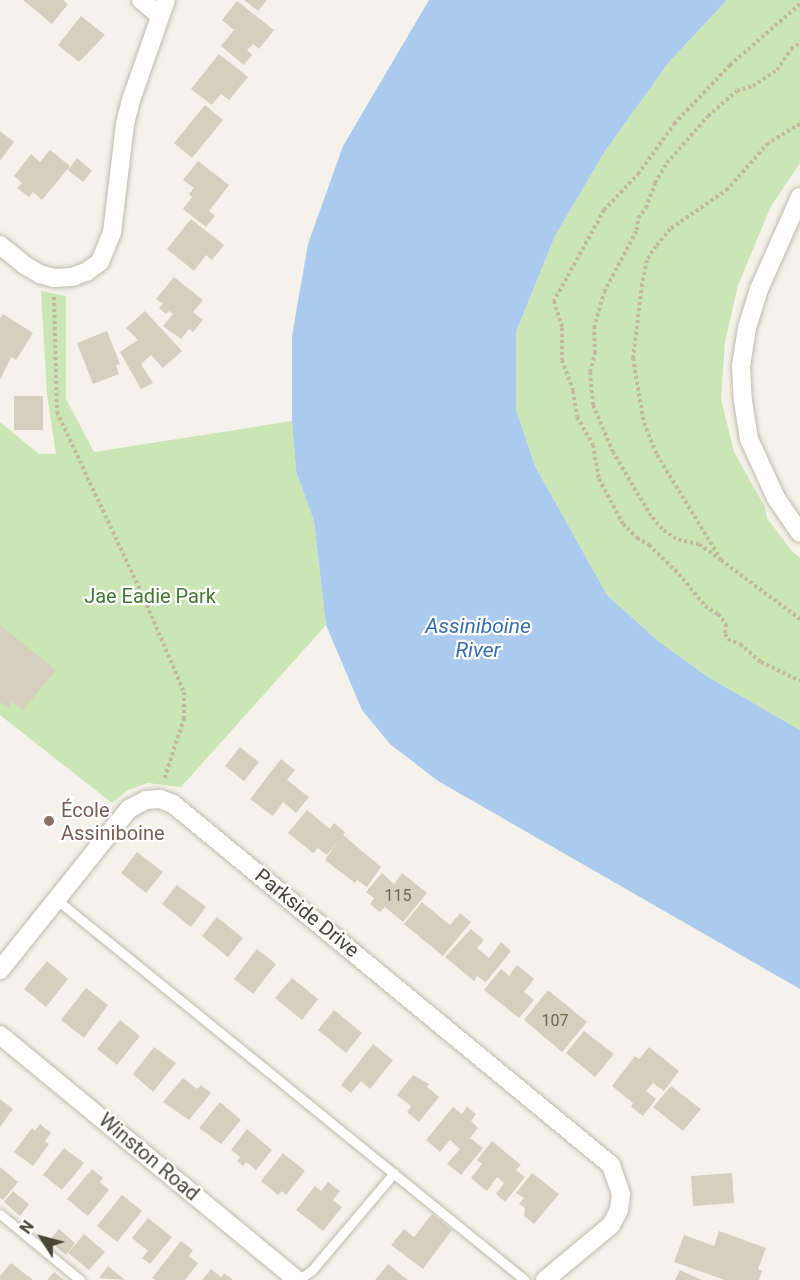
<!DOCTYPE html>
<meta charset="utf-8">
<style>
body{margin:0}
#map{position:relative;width:800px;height:1280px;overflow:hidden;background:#f4f2ea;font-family:Roboto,sans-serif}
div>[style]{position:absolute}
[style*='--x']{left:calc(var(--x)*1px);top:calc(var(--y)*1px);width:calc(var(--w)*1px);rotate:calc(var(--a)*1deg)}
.green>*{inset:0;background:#cbe6b5}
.water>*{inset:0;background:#aacbed}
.building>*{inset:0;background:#d5cfc0}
.path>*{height:4px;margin-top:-2px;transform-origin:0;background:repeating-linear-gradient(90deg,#c0b89f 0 3px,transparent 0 6px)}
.roads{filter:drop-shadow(0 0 2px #bfbbad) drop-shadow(0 0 2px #bfbbad)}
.lane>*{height:9px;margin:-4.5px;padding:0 4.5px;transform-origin:4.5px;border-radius:4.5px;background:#fff}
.street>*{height:18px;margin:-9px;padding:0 9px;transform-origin:9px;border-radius:9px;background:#fff}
.dots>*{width:16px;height:16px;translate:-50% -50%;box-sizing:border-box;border:3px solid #fff;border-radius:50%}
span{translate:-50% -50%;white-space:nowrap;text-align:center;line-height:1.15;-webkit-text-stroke:4.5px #fff;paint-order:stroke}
.number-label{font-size:16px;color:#6b675a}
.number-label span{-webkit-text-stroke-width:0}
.park-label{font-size:20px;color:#42772e}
.education-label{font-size:20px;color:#785e54}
.left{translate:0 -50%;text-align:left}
.street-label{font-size:20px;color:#484438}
.water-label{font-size:21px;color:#366faf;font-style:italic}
.north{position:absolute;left:12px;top:1208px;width:60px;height:60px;-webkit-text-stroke:4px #fff;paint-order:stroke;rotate:306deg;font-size:16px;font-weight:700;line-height:24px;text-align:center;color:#484438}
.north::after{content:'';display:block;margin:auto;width:21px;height:27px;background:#484438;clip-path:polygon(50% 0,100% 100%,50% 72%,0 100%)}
</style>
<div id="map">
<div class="green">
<i style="clip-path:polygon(727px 0,800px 0,800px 163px,771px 206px,738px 285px,725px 342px,721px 399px,734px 452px,765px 507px,767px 518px,791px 550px,800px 558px,800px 730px,711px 679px,658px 641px,607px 595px,535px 466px,516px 410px,516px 332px,555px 236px,605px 151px,669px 62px)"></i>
<i style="clip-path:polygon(41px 291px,66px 296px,66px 399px,94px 452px,292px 421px,296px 471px,314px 521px,326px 625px,181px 787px,148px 783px,128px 790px,112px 803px,0 715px,0 422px,39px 454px,56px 454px,47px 395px)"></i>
</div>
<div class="water">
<i style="clip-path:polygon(429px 0,727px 0,669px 62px,605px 151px,555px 236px,516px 332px,516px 410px,535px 466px,607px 595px,658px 641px,711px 679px,800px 730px,800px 989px,438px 781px,390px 744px,362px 710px,326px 625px,314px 521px,296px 471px,292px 421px,292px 336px,308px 244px,343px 146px)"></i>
</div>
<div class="building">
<i style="clip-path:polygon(23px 0,63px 0,68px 4px,52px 24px)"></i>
<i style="clip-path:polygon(244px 0,267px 0,258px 11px)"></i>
<i style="clip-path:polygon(237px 1px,274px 30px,259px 49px,253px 44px,247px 50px,252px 55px,244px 65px,221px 46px,234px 30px,222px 20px)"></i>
<i style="clip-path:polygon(81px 16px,105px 35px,79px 62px,58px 45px)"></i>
<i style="clip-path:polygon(219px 54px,248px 77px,229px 100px,221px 94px,212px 105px,191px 89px)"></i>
<i style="clip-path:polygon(205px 105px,223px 120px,192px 158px,174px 143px)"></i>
<i style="clip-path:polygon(0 131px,14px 142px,0 161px)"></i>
<i style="clip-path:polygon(50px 150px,70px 166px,42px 200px,33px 192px,29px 197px,17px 188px,22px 183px,14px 176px,31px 154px,40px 162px)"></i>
<i style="clip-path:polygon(77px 158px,92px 171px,83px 182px,68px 170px)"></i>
<i style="clip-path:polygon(198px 161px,229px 185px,209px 211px,215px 216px,206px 227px,183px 209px,192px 197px,189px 194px,194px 188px,183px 180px)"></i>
<i style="clip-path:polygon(191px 219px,224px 245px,212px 260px,206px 255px,194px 271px,167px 249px)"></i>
<i style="clip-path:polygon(174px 277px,203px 300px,193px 312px,203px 320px,193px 332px,189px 329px,181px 339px,163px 326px,173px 314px,169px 311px,166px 314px,159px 308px,163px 304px,156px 299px)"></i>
<i style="clip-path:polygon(145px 311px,182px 351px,163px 368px,151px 355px,141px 364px,153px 383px,141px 389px,120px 352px,138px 340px,126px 328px)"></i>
<i style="clip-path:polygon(3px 314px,33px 333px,16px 360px,11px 357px,0 380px,0 318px)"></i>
<i style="clip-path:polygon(107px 331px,120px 364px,116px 365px,119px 374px,93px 384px,77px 343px)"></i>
<i style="clip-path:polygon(14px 396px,43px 396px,43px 430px,14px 430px)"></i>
<i style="clip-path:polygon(0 625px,56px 670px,23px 710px,12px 702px,8px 708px,0 702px)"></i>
<i style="clip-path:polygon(240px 747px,259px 762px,244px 781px,225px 766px)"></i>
<i style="clip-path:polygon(281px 759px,295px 770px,287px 780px,309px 797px,296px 813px,283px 802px,273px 816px,250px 799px)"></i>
<i style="clip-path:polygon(307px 810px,330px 829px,334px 823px,345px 832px,343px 835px,381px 867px,367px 887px,357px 880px,355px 883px,325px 860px,339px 840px,327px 855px,318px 848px,313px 853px,288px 833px)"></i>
<i style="clip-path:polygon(137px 852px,163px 872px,146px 893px,121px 873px)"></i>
<i style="clip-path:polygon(382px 873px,394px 884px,402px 873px,427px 893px,403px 922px,385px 907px,380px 912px,370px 904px,374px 898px,366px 892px)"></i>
<i style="clip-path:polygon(177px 885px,206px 907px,191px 927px,162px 904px)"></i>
<i style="clip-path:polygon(422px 902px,450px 925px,460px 913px,471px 922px,443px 956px,404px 924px)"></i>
<i style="clip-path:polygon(217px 917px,243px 938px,228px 957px,202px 936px)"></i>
<i style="clip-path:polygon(471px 929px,484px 940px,477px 948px,489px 958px,501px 942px,511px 951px,486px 982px,477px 976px,474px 981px,445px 957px)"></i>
<i style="clip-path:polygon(257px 949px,276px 964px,253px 994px,234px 979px)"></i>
<i style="clip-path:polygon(47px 961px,68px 979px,46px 1007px,24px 989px)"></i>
<i style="clip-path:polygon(517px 965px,534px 979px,524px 992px,534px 1000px,519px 1018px,484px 990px,501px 969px,509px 976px)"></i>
<i style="clip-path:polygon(292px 978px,318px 999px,302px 1020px,275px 998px)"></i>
<i style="clip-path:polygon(86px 988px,108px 1005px,84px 1038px,61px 1020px)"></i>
<i style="clip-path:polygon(548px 990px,587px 1022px,562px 1052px,524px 1020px)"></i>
<i style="clip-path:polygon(334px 1010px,362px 1033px,346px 1053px,318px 1030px)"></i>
<i style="clip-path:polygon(120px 1020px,140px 1036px,117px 1065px,97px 1049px)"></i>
<i style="clip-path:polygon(584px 1031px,614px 1054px,595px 1077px,566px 1053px)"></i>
<i style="clip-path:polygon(373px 1044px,393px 1060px,370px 1089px,361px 1081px,351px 1093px,341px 1085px)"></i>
<i style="clip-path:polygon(154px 1047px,176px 1063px,153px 1092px,133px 1074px)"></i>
<i style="clip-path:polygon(649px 1047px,679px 1071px,664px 1091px,653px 1083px,646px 1091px,656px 1099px,643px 1116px,631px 1107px,633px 1103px,612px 1086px,635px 1056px,639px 1059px)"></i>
<i style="clip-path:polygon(413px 1075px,429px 1084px,427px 1087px,439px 1097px,419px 1122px,407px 1112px,411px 1106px,397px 1095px)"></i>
<i style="clip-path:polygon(183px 1078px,197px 1089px,201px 1085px,211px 1093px,189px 1120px,163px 1102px)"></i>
<i style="clip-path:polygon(671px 1086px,701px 1109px,683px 1131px,653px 1107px)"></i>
<i style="clip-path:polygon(0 1099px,13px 1109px,0 1127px)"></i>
<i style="clip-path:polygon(220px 1102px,241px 1120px,221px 1144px,199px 1128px)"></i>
<i style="clip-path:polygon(453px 1107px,462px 1114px,467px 1107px,476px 1114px,471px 1121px,478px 1128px,470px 1138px,483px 1148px,461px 1175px,447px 1164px,460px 1149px,450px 1140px,440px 1152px,426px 1140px)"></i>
<i style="clip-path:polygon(40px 1124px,51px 1133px,45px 1141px,49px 1144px,33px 1166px,14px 1152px,32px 1128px,35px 1131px)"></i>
<i style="clip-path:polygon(247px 1129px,272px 1150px,256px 1170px,246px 1162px,243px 1166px,237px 1161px,240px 1157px,231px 1150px)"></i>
<i style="clip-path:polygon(492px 1141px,521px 1165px,516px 1170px,525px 1177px,505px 1202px,496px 1194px,504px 1183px,497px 1177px,487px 1191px,471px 1178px,482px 1164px,477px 1160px)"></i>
<i style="clip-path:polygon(64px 1148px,84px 1163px,62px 1190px,43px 1175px)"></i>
<i style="clip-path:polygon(283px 1153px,305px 1171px,286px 1195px,282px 1191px,278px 1195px,261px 1181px)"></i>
<i style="clip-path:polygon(0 1167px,18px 1182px,3px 1200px,0 1198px)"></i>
<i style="clip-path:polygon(92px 1169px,103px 1178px,100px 1182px,109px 1190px,88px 1216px,67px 1199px)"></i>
<i style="clip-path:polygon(532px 1173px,559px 1194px,534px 1224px,524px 1216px,525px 1208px,519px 1204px,524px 1198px,516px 1193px)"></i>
<i style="clip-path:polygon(732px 1173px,734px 1203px,693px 1206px,691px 1176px)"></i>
<i style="clip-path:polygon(328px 1182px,340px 1191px,333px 1200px,342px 1207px,323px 1231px,296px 1210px,315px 1186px,321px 1191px)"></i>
<i style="clip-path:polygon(13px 1191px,29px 1204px,20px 1216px,4px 1202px)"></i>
<i style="clip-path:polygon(122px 1195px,142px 1211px,117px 1242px,97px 1226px)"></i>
<i style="clip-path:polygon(432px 1214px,452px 1230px,423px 1269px,391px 1245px,404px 1229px,414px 1237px)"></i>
<i style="clip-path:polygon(148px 1218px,172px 1237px,150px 1264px,142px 1258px,148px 1251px,132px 1238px)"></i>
<i style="clip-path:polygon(59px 1229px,75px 1243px,66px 1255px,49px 1241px)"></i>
<i style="clip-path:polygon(719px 1231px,766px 1248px,758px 1269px,762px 1271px,759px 1280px,725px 1280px,674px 1262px,684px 1235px,714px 1246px)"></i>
<i style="clip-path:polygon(84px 1234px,105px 1252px,89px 1270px,68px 1253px)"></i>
<i style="clip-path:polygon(181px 1241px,193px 1250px,189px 1256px,198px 1263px,185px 1280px,156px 1280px,152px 1278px)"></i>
<i style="clip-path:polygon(11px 1263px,33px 1280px,0 1280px,0 1276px)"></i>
<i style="clip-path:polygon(388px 1264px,408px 1280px,375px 1280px)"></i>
<i style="clip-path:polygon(108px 1266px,125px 1280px,99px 1278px)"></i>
<i style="clip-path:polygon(211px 1269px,221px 1277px,224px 1273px,233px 1280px,202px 1280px)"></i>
<i style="clip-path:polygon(680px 1270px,702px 1280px,675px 1280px)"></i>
<i style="clip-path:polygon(54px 1272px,64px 1280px,47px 1280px)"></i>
</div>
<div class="path">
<i style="--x:800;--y:4;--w:93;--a:138.9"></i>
<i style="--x:730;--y:65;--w:80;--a:133.5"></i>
<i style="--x:675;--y:123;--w:62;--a:125.8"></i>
<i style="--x:639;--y:173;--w:51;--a:133.4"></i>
<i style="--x:604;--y:210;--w:104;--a:118.8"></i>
<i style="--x:554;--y:301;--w:28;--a:73"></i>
<i style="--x:562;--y:328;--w:32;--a:90"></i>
<i style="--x:562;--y:360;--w:33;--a:70"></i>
<i style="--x:573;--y:391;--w:26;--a:81"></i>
<i style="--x:577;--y:417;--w:32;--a:60"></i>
<i style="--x:593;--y:445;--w:35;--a:80"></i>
<i style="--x:599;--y:479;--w:51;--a:61.9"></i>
<i style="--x:623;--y:524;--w:20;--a:45"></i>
<i style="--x:637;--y:538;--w:14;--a:30"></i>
<i style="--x:649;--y:545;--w:42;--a:44"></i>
<i style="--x:679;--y:574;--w:41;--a:50.9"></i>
<i style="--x:705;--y:606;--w:15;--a:32"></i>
<i style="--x:718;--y:614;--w:13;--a:51"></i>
<i style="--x:726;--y:624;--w:10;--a:96"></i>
<i style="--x:725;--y:634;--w:6;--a:59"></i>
<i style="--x:728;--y:639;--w:13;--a:23"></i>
<i style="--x:740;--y:644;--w:28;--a:41"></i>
<i style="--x:761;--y:662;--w:43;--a:26"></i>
<i style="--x:800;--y:124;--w:37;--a:149"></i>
<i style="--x:768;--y:143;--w:61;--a:131"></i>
<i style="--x:728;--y:189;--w:70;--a:145.4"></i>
<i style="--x:670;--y:229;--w:22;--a:129"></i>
<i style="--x:656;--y:246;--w:17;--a:123"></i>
<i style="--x:647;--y:260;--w:25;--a:102"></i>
<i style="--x:642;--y:284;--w:75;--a:96.9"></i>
<i style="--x:633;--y:358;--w:66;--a:80.4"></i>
<i style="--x:644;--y:423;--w:35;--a:68"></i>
<i style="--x:657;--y:455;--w:123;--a:58.6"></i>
<i style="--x:721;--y:560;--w:99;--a:36.8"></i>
<i style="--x:54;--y:297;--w:115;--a:88.5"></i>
<i style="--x:57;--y:412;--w:201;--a:65"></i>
<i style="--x:142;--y:594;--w:107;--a:66.8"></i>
<i style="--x:184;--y:692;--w:26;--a:90"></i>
<i style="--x:184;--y:718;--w:65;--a:107.9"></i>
<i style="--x:721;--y:560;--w:27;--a:-144"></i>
<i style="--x:699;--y:544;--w:24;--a:-168"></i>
<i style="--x:676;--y:539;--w:17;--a:-144"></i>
<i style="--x:662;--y:529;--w:17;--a:-130"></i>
<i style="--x:651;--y:516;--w:74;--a:-120.7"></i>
<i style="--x:613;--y:452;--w:51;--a:-113.1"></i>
<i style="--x:593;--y:405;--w:33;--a:-95"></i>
<i style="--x:590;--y:372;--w:20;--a:-75"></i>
<i style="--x:595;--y:353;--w:25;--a:-92"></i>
<i style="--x:594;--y:328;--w:37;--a:-74"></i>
<i style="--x:604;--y:292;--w:70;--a:-62"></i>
<i style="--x:637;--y:230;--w:12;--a:-85"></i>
<i style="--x:638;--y:218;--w:13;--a:-51"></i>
<i style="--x:646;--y:208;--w:27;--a:-70"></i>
<i style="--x:655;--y:183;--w:23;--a:-59"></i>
<i style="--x:667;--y:163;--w:62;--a:-48.9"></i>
<i style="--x:708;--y:116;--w:38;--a:-41"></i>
<i style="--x:737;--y:91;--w:17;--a:-17"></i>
<i style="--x:753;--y:86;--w:29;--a:-34"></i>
<i style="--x:777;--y:70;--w:25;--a:-56"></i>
<i style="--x:791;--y:49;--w:11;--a:-34"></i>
</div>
<div class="roads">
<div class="lane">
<i style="--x:57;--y:900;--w:603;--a:39.08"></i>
<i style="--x:0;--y:1214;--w:104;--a:39.5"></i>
<i style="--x:299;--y:1280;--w:16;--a:-38"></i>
<i style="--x:312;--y:1270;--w:127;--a:-49.8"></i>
</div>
<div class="street">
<i style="--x:141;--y:0;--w:23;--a:40"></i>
<i style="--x:800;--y:197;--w:101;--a:114"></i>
<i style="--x:759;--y:289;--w:41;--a:107.1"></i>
<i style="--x:747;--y:328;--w:38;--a:99"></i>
<i style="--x:741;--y:366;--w:35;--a:87"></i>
<i style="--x:743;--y:401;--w:38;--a:81"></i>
<i style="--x:749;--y:439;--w:65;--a:65.4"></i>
<i style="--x:776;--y:498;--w:42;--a:55.6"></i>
<i style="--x:0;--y:245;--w:33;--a:39"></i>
<i style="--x:26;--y:266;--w:16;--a:30"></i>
<i style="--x:40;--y:274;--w:15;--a:16"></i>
<i style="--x:54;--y:278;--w:18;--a:-3"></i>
<i style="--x:72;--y:277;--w:15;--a:-20"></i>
<i style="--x:86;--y:272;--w:17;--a:-36"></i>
<i style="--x:100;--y:262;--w:31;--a:-68"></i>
<i style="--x:112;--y:233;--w:110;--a:-83.2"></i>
<i style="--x:125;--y:124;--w:25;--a:-76"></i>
<i style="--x:131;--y:100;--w:106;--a:-70.7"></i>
<i style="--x:0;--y:970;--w:206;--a:-51.3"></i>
<i style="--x:129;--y:809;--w:19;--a:-28"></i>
<i style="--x:146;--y:800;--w:14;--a:-4"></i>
<i style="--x:160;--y:799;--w:14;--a:21"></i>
<i style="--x:173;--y:804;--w:568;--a:39.5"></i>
<i style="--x:611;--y:1165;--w:31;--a:71"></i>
<i style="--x:621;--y:1194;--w:16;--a:97"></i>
<i style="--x:619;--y:1210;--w:17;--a:118"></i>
<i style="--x:611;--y:1225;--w:86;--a:140.2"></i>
<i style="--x:0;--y:1035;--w:385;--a:39.5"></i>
</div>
</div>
<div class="dots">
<i style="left:49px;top:821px;background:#8d6e63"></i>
</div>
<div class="number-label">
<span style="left:398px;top:896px">115</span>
<span style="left:555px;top:1021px">107</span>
</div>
<div class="park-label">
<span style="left:150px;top:596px">Jae Eadie Park</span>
</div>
<div class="education-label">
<span class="left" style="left:61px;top:822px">École<br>Assiniboine</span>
</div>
<div class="street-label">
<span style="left:307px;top:913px;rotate:39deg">Parkside Drive</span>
<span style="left:149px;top:1157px;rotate:40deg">Winston Road</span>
</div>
<div class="water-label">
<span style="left:478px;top:638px">Assiniboine<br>River</span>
</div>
<div class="north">N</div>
</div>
